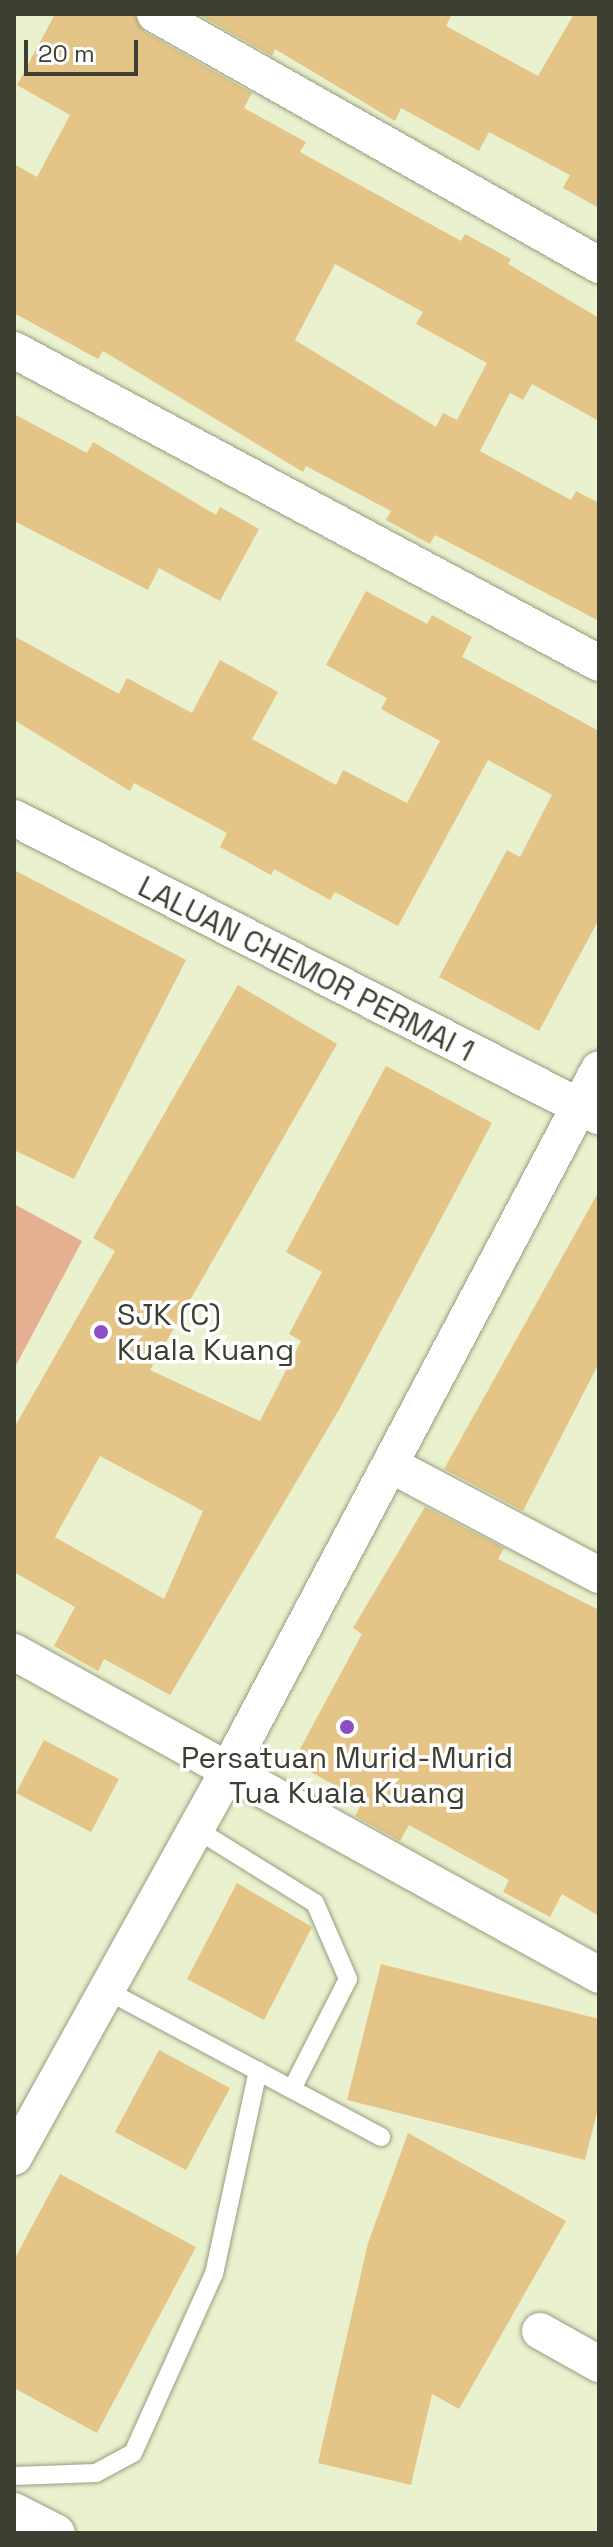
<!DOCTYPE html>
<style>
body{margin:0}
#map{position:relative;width:613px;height:2547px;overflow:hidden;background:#e9f1cf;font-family:"Space Grotesk",sans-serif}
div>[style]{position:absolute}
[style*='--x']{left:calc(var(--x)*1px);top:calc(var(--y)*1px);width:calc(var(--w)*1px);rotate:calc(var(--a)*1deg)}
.green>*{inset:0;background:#e5af92}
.building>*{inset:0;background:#e4c587}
.roads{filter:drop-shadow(0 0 2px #979e7f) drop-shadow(0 0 2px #979e7f)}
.lane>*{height:18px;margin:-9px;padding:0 9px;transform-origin:9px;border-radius:9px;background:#fff}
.street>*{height:36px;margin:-18px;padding:0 18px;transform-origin:18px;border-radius:18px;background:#fff}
.dots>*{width:22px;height:22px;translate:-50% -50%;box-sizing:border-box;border:4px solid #fff;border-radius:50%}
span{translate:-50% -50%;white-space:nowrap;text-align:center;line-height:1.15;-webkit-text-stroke:7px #fff;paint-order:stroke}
.street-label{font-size:30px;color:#3c3f31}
.poi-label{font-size:30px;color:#3c3f31}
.left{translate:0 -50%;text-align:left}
.frame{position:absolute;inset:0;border:16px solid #3c3f31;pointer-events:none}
.scale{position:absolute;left:24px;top:40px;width:114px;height:36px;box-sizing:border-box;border:4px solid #3c3f31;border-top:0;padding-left:10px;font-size:24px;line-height:28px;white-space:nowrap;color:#3c3f31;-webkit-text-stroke:6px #fff;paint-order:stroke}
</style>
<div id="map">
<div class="green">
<i style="clip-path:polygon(14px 1204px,82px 1241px,14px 1369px)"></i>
</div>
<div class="building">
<i style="clip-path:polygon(evenodd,55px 14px,134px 14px,145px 32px,252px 93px,244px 108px,306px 142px,300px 152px,461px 241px,465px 234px,511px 259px,508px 264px,599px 318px,599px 421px,532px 384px,523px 400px,510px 393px,480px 451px,571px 500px,576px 491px,599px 503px,599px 621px,435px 535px,430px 544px,386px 520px,391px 511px,306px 466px,303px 472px,103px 351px,98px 359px,14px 313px,14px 164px,37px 177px,70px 115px,17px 85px,55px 14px,335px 264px,423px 312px,416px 324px,487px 363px,457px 420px,443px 413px,436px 427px,295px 340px,335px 264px)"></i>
<i style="clip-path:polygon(198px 14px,452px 14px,446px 26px,538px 76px,574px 14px,599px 14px,599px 208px,563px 188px,570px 175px,489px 132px,479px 151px,401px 108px,395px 121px,275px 49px,272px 56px)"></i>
<i style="clip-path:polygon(14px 414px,87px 453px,93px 442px,216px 515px,220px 507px,259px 529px,220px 601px,159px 568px,148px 590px,14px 521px)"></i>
<i style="clip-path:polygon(366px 591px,427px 624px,432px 615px,472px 637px,462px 657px,599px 731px,599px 919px,539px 1031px,439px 977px,507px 850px,520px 857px,552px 795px,488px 760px,398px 926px,335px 892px,330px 900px,274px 869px,271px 875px,220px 847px,227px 833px,134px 783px,130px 791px,14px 720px,14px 636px,119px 694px,127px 678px,192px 713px,220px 660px,278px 692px,252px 739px,336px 785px,343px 770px,407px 803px,440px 741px,381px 709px,387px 698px,326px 665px)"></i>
<i style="clip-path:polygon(14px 870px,186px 960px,74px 1179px,14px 1150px)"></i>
<i style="clip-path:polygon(evenodd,238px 985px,337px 1044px,150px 1370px,260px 1421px,301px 1341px,289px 1334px,322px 1272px,286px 1252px,386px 1066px,492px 1123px,340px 1408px,170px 1695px,104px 1659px,98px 1671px,54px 1646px,75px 1607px,14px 1572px,14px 1428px,115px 1251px,93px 1238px,238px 985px,100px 1456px,203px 1511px,164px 1599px,55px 1537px,100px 1456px)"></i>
<i style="clip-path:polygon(599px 1191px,599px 1363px,523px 1511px,444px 1469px)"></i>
<i style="clip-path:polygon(425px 1507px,504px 1548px,498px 1559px,599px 1610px,599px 1916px,562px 1894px,550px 1917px,503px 1892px,509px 1880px,409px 1825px,400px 1841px,355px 1816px,363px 1801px,293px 1762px,362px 1634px,353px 1628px)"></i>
<i style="clip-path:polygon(44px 1740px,119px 1779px,91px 1832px,16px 1793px)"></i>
<i style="clip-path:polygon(237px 1883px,312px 1927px,264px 2020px,187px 1979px)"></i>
<i style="clip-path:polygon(381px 1964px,599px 2019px,599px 2104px,585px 2160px,347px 2100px)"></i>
<i style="clip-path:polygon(159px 2050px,230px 2088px,186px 2170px,115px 2132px)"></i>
<i style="clip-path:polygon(408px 2133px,566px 2221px,459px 2409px,432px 2394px,411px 2485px,318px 2463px,368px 2243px)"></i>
<i style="clip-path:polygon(60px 2174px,196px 2247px,97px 2433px,14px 2388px,14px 2260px)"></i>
</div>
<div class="roads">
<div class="lane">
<i style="--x:196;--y:1829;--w:140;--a:31.9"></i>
<i style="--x:315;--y:1903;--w:83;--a:66.5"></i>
<i style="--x:348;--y:1979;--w:123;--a:117"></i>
<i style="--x:106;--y:1990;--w:312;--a:28.1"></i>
<i style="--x:14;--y:2476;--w:82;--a:-2.1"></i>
<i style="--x:96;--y:2473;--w:42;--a:-28.4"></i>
<i style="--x:133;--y:2453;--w:196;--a:-65.7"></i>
<i style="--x:214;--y:2274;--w:208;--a:-77.8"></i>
</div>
<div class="street">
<i style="--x:155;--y:14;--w:510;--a:29.48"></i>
<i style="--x:14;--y:350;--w:663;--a:28.15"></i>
<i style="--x:14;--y:818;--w:656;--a:27.03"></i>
<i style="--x:391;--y:1465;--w:235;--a:27.9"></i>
<i style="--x:14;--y:1652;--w:668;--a:28.9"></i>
<i style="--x:14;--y:2157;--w:440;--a:-61"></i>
<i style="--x:227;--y:1772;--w:795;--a:-62.11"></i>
<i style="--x:540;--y:2331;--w:68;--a:29.2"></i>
<i style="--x:14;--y:2511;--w:48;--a:27.1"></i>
</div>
</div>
<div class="dots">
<i style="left:101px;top:1332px;background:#8e4ec3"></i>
<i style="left:347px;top:1727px;background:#8e4ec3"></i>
</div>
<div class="street-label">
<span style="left:306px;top:969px;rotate:27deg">LALUAN CHEMOR PERMAI 1</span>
</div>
<div class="poi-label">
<span class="left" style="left:117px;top:1332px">SJK (C)<br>Kuala Kuang</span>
<span style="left:347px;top:1775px">Persatuan Murid-Murid<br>Tua Kuala Kuang</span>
</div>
<div class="frame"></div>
<div class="scale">20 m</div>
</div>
